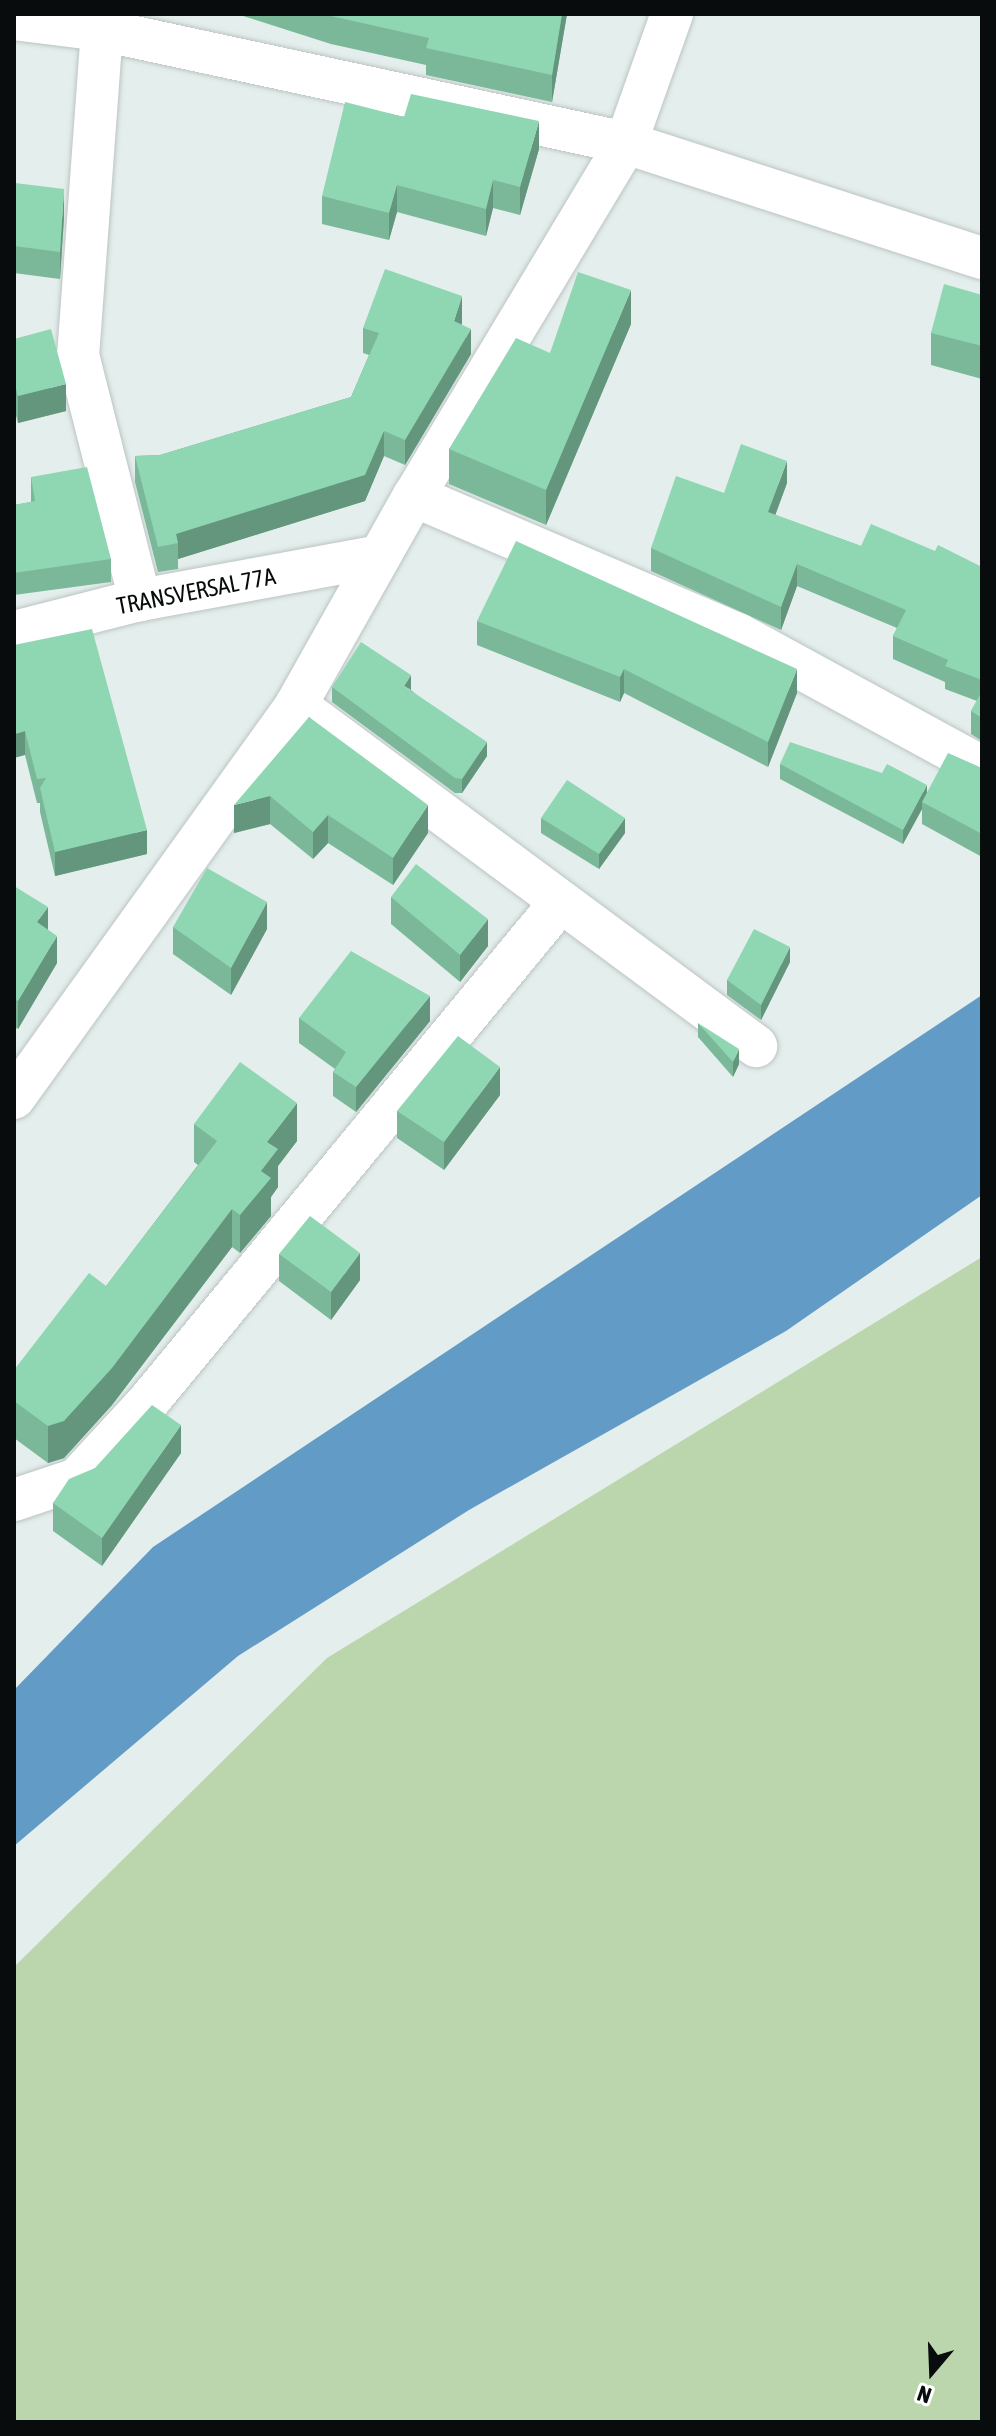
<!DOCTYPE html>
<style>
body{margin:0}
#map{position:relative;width:996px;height:2436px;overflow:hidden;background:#e4eeec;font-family:"Asap Condensed",sans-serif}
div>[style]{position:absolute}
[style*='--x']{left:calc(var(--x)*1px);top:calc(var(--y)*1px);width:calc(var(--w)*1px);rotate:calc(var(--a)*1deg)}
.green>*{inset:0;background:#bbd6ac}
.water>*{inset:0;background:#639bc7}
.roads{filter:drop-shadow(0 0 2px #bbc4c3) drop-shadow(0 0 2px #bbc4c3)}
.street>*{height:42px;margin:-21px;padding:0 21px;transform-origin:21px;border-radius:21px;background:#fff}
.wall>*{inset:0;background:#7bb899}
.shaded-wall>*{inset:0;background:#64967d}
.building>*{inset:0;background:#8fd6b2}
span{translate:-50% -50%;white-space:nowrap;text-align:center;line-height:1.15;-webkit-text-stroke:6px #fff;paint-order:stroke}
.street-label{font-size:24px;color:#090c0c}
.frame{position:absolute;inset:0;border:16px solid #090c0c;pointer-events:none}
.north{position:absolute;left:892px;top:2332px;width:80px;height:80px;-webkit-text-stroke:6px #fff;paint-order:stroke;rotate:199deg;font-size:22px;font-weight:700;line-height:32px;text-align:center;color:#090c0c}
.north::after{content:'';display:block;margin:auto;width:28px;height:36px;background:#090c0c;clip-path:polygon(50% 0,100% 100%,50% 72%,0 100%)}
</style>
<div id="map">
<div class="green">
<i style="clip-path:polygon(982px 1257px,982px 2422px,14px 2422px,14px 1967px,327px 1658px)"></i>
</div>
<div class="water">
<i style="clip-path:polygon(982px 995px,982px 1195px,786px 1331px,469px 1510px,238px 1656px,14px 1846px,14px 1690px,153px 1547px)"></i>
</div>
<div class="roads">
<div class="street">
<i style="--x:14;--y:19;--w:89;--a:7.1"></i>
<i style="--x:102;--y:30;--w:536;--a:12.17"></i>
<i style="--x:626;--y:143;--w:374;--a:17.9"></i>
<i style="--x:102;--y:30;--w:326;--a:94.2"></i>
<i style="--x:78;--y:355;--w:253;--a:75.8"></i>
<i style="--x:414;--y:496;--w:352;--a:23.1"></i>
<i style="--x:738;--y:634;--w:278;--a:28.6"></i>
<i style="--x:14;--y:632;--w:130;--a:-14.3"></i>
<i style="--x:140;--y:600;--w:243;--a:-10.4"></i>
<i style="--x:296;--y:705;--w:573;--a:36.55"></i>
<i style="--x:14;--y:1098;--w:484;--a:-54.3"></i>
<i style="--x:296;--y:705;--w:240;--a:-60.6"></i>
<i style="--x:414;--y:496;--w:412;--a:-59"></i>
<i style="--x:626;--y:143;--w:137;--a:-70.4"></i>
<i style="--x:14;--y:1500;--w:66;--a:-18.4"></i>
<i style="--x:77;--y:1479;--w:105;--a:-47.3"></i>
<i style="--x:148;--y:1402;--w:646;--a:-50.47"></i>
</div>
</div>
<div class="wall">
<i style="clip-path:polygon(237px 14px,567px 14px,552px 102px,426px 75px,426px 65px,331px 44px)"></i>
<i style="clip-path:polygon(539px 149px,520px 215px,493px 208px,486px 236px,397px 212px,389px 240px,322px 224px,322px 196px)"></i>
<i style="clip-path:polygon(14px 193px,64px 217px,60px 279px,14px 273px)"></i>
<i style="clip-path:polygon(982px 295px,982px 379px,931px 365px,931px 333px)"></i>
<i style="clip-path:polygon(462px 322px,462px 325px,471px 354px,405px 465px,384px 456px,365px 501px,178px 559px,178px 569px,158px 572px,135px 482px,135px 456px,160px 455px,351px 397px,369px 355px,363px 353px,363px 328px)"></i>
<i style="clip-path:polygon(631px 324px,546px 525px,449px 484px,449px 449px,550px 353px)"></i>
<i style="clip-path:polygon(14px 339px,66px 411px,18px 423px,14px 408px)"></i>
<i style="clip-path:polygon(31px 477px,111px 559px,111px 582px,14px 595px,14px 505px,31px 502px)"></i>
<i style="clip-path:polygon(787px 483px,775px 515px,861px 546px,935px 551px,982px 567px,982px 741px,971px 734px,971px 711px,977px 701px,945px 689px,945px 682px,893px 659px,893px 636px,897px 628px,797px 586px,781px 630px,651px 571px,651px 548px,724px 493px)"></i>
<i style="clip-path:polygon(477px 621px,797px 693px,768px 767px,624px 693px,620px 702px,477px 645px)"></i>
<i style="clip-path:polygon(14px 645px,147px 854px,55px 876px,40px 812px,40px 803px,37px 803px,25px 755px)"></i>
<i style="clip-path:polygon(332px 687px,411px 690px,487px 756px,462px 793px,455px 793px,332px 702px)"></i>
<i style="clip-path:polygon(309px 717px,428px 833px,393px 885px,328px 843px,313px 859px,270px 824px,234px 833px)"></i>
<i style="clip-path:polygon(780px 764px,927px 793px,982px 768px,982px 857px,922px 824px,922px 809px,903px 844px,780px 779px)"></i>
<i style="clip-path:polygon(541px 818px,625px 833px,599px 869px,541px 833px)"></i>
<i style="clip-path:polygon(14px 886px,48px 930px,57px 963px,18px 1029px,14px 1027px)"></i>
<i style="clip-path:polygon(391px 897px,488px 946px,460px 982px,391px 924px)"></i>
<i style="clip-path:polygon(173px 927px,267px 929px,231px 995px,173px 954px)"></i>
<i style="clip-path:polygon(790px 962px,761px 1020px,727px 995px,727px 980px)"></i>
<i style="clip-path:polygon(299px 1018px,430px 1021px,356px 1112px,333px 1096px,333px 1072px,335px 1069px,299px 1043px)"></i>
<i style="clip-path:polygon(698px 1023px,739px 1064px,733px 1077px,698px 1037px)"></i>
<i style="clip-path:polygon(500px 1095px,444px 1170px,397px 1138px,397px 1111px)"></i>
<i style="clip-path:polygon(194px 1124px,297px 1141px,278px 1166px,278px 1187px,271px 1197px,271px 1216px,240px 1253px,232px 1247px,112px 1405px,64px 1458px,48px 1463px,14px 1438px,14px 1370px,106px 1286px,198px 1165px,194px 1162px)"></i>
<i style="clip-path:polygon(279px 1254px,360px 1280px,331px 1320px,279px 1281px)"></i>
<i style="clip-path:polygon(181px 1453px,102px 1566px,53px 1531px,53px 1503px)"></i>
</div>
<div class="shaded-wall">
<i style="clip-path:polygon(562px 14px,567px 14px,552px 102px,552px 75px)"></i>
<i style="clip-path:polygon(539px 121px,539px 149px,520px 215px,520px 187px)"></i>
<i style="clip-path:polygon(493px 180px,493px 208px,486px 236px,486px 209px)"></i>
<i style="clip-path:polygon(397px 185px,397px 212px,389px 240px,389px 213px)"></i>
<i style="clip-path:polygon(64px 189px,64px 217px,60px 279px,60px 252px)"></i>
<i style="clip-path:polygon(631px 290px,631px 324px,546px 525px,546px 490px)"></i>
<i style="clip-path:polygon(462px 296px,462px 322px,454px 347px,454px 321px)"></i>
<i style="clip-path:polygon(471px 329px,471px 354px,405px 465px,405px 440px)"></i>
<i style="clip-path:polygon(66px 384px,66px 411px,18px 423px,18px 396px)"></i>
<i style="clip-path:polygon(384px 431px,384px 456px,365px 501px,178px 559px,178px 543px,176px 534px)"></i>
<i style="clip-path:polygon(787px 461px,787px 483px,768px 535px,768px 512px)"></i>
<i style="clip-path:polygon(797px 564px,797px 586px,781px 630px,781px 607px)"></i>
<i style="clip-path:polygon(624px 669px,624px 693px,620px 702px,620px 677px)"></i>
<i style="clip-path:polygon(797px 669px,797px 693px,768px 767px,768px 742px)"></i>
<i style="clip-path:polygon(411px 675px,411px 690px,404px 686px)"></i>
<i style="clip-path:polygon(25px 731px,25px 755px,14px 758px,14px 734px)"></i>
<i style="clip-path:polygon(487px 742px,487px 756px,462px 793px,462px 779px)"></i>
<i style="clip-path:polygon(927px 785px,927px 800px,922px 802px,922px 809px,903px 844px,903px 830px)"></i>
<i style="clip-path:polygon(270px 796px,270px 824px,234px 833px,234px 805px)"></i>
<i style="clip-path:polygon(428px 805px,428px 833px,393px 885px,393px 858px)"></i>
<i style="clip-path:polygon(328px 815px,328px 843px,313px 859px,313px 832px)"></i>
<i style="clip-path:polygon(625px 818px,625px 833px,599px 869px,599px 854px)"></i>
<i style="clip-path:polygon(147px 830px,147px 854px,55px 876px,55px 852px)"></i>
<i style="clip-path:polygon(267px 902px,267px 929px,231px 995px,231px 968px)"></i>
<i style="clip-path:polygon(48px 907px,48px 934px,37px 922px)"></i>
<i style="clip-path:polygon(488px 919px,488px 946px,460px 982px,460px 955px)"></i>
<i style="clip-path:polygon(57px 936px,57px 963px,18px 1029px,18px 1001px)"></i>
<i style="clip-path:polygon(790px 947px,790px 962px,761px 1020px,761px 1005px)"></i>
<i style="clip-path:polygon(430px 996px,430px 1021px,356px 1112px,356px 1087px)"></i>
<i style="clip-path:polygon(739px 1049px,739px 1064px,733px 1077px,733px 1062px)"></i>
<i style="clip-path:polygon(500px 1067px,500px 1095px,444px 1170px,444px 1142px)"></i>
<i style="clip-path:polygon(297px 1103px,297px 1141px,278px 1166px,278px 1187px,271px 1197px,271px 1216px,240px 1253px,240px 1215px,261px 1171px,267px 1142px)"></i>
<i style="clip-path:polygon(232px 1209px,232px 1247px,112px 1405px,64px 1458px,48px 1463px,48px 1426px)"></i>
<i style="clip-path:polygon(360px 1253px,360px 1280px,331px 1320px,331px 1292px)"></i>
<i style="clip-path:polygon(181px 1425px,181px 1453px,102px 1566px,102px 1538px)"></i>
</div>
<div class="building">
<i style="clip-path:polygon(322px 14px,562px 14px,552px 75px,426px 48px,429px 38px)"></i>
<i style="clip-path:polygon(411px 94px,539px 121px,520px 187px,493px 180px,486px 209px,397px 185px,389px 213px,322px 196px,345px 102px,404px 117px)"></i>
<i style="clip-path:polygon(15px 183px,64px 189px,60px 252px,14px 246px,14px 193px)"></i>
<i style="clip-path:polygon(385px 269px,462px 296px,454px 321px,471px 329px,405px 440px,384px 431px,365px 475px,176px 534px,178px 543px,158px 547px,135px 456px,160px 455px,351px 397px,379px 333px,363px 328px)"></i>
<i style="clip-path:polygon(578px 272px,631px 290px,546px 490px,449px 449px,516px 338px,550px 353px)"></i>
<i style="clip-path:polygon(944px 284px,982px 295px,982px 346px,931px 333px)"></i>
<i style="clip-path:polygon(51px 329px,66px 384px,18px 396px,14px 381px,14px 339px)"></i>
<i style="clip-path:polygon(741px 444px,787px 461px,768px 512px,861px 546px,871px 524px,935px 551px,938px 545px,982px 567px,982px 680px,945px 666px,948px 660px,893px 636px,906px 610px,797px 564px,781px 607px,651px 548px,676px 476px,724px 493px)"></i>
<i style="clip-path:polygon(87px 467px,111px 559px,14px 573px,14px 505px,35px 501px,31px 477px)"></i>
<i style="clip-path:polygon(516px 541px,797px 669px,768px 742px,624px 669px,620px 677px,477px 621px)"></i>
<i style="clip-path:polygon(92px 629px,147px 830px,55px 852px,40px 788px,46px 778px,37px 779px,25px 731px,14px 734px,14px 645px)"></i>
<i style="clip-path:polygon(361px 642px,411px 675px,404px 686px,487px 742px,462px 779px,455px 778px,332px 687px)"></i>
<i style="clip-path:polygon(982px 691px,982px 718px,971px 711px)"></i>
<i style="clip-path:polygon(309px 717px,428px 805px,393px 858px,328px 815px,313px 832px,270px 796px,234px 805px)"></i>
<i style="clip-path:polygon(790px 742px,882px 773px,887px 764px,927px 785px,903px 830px,780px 764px)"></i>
<i style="clip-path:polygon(948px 753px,982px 768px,982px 834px,922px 802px)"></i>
<i style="clip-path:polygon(567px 780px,625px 818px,599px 854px,541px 818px)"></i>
<i style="clip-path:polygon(416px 864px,488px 919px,460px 955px,391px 897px)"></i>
<i style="clip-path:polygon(207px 868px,267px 902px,231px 968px,173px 927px)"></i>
<i style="clip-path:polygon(14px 886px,48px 907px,37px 922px,57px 936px,18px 1001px,14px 999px)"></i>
<i style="clip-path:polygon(754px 929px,790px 947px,761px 1005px,727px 980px)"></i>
<i style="clip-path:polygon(351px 951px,430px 996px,356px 1087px,333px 1072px,346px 1052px,299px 1018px)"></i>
<i style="clip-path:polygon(698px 1023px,739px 1049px,733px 1062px)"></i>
<i style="clip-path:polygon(458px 1036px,500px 1067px,444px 1142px,397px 1111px)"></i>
<i style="clip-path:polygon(240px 1062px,297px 1103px,267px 1142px,278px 1149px,261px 1171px,271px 1178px,240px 1215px,232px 1209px,112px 1368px,64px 1421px,48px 1426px,14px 1401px,14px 1370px,89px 1273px,106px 1286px,217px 1141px,194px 1124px)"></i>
<i style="clip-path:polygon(310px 1216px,360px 1253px,331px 1292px,279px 1254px)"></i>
<i style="clip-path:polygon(152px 1405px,181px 1425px,102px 1538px,53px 1503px,69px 1479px,95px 1468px)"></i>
</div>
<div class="street-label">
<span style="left:196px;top:591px;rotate:-11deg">TRANSVERSAL 77A</span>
</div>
<div class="frame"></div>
<div class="north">N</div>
</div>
